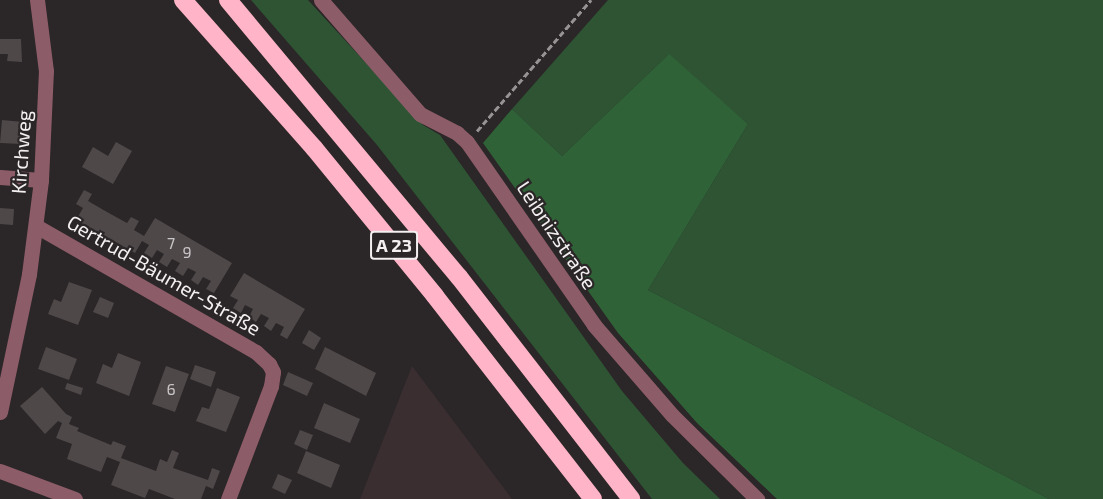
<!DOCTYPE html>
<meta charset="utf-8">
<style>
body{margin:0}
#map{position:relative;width:1103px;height:499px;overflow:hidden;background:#2b2627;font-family:"Exo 2",sans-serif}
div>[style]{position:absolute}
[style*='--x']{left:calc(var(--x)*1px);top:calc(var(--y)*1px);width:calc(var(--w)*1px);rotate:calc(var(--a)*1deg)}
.built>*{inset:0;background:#3a2e31}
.green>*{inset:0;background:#2e5433}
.forest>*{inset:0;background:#2f6337}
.building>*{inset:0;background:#4e4849}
.path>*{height:3px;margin-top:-1.5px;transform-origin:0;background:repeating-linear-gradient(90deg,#979394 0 6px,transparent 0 9px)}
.minor>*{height:15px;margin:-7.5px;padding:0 7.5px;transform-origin:7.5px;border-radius:7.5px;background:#8d5c69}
.highway>*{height:18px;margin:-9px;padding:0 9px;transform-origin:9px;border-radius:9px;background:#ffb4c8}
span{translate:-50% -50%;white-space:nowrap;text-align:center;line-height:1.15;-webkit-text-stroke:4.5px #2b2627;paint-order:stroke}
.number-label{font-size:16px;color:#cac6c7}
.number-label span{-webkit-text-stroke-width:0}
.shield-label span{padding:2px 4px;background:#2b2627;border:2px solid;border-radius:4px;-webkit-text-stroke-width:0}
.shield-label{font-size:18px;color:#f4f0f1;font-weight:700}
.street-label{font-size:20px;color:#f4f0f1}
</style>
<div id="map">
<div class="built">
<i style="clip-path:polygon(412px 366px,512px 499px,360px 499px)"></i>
</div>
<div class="green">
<i style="clip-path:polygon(251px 0,308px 0,423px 125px,440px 135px,622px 391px,683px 463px,720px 499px,652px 499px,377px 145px)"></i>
<i style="clip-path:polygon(608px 0,1103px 0,1103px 499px,1049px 499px,648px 290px,748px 124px,668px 55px,562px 156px,512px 109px)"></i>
</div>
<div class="forest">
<i style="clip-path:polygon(669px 54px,748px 124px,648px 290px,1049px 499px,777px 499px,697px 423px,618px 333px,483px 143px,512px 109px,562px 156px)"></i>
</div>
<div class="building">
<i style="clip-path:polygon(0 39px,21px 39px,22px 62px,7px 61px,8px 54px,0 54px)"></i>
<i style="clip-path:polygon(2px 120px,23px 122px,21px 144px,0 143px)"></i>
<i style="clip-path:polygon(116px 142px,132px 151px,113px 184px,82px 167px,93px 147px,108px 156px)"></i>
<i style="clip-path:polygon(84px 190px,92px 194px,88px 201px,107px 212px,127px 223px,131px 217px,139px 221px,134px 230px,144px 236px,155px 218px,232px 263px,214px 293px,206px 289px,211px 281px,203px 277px,198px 285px,191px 280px,196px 272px,188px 268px,183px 276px,175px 271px,180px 263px,172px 259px,167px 267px,159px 262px,164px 254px,157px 250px,152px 258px,144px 253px,149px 245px,142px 241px,135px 253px,76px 220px,83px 208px,76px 204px)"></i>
<i style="clip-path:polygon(0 208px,14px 209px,13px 225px,0 224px)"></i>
<i style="clip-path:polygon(244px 273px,305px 309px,287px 339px,280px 335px,284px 327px,276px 323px,271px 331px,264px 326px,269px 318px,261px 314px,256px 322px,249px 317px,253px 309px,245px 305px,241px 313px,233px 308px,238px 300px,230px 296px)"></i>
<i style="clip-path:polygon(69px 282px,92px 290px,78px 325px,48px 314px,54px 299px,61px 302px)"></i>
<i style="clip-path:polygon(100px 297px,114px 303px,108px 318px,93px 312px)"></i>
<i style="clip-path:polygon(309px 330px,321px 338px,314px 350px,302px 343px)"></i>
<i style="clip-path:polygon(46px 347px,77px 359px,69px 380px,38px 369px)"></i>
<i style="clip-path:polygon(325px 347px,376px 373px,366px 396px,315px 369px)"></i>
<i style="clip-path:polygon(118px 353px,141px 362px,129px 396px,96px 383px,103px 364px,112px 368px)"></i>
<i style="clip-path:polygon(195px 365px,216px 372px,211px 387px,190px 379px)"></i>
<i style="clip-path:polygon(166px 366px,189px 374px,175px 412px,152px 404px)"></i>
<i style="clip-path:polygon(288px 372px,313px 383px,307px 396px,283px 385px)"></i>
<i style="clip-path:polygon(67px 383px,83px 388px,81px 395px,65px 389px)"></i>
<i style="clip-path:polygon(42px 387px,66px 414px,72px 417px,69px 424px,79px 428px,77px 431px,111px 445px,113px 441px,126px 446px,121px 458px,156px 471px,160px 459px,167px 462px,172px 450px,179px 453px,173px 468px,208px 480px,212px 468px,220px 471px,213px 489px,206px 486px,201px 499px,175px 499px,149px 489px,145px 498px,111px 485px,120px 462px,107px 457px,101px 472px,67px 459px,72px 444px,56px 438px,62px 423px,58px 421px,45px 434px,20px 406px)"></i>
<i style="clip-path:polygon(217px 388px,240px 397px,226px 432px,196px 421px,202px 407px,209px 409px)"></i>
<i style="clip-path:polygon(324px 403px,360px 419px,350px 443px,314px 428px)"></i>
<i style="clip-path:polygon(300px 430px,313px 435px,307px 450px,294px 444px)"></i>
<i style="clip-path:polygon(306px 451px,340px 465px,331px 488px,297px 473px)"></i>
<i style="clip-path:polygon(278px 474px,292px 480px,285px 494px,272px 488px)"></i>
</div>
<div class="path">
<i style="--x:477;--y:131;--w:174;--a:-49"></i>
</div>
<div class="minor">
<i style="--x:321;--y:0;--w:151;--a:49"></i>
<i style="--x:420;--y:114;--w:42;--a:27.2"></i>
<i style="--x:457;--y:133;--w:13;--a:42"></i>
<i style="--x:467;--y:142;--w:223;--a:55.2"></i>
<i style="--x:594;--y:325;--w:119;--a:49.1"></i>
<i style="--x:672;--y:415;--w:120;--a:44.7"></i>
<i style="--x:0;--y:177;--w:41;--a:4.2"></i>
<i style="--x:36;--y:226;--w:254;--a:29.8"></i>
<i style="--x:256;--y:352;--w:18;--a:43"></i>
<i style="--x:269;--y:364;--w:9;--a:63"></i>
<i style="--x:273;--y:372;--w:14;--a:98"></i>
<i style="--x:271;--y:386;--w:121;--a:110.8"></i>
<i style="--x:0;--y:412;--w:141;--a:-78.1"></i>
<i style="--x:29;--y:274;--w:95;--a:-82.7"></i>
<i style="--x:41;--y:180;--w:109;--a:-87.4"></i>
<i style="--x:46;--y:71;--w:72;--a:-97.2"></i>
<i style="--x:0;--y:471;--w:80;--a:20.5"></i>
</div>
<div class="highway">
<i style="--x:183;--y:0;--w:198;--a:48.5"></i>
<i style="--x:314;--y:148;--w:191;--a:50.7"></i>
<i style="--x:435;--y:296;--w:257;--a:52.1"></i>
<i style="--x:228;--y:0;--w:361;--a:50.2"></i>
<i style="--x:459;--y:277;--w:281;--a:52.2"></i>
</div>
<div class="number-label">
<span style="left:171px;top:243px">7</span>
<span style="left:187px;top:252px">9</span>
<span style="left:171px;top:389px">6</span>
</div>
<div class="shield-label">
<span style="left:394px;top:245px">A 23</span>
</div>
<div class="street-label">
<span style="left:21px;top:152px;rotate:-86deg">Kirchweg</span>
<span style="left:557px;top:235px;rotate:56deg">Leibnizstraße</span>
<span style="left:164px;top:275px;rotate:30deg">Gertrud-Bäumer-Straße</span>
</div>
</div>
